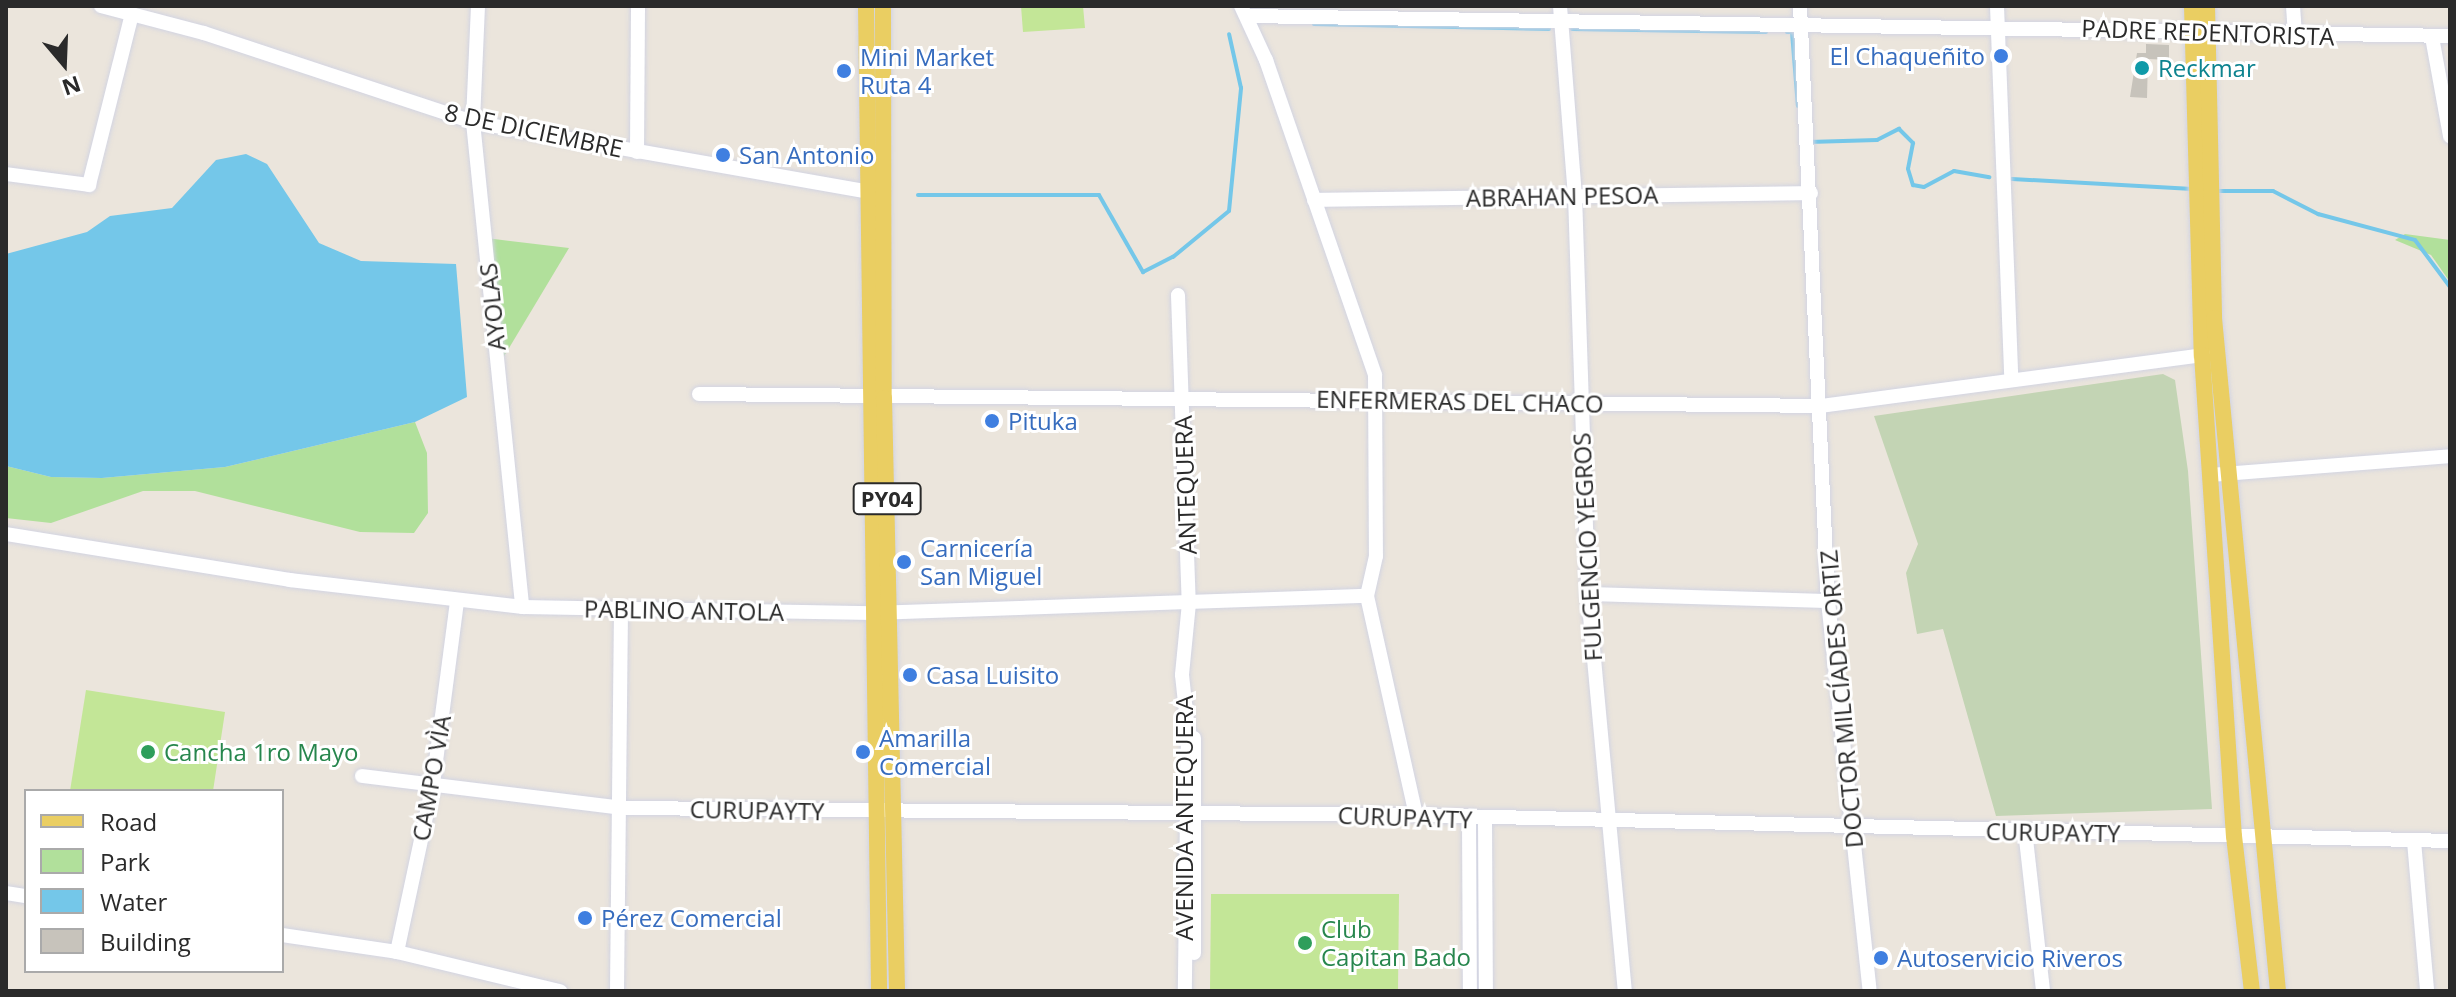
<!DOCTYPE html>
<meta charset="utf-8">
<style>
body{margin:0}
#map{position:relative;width:2456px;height:997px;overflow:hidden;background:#ebe5dc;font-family:"Open Sans",sans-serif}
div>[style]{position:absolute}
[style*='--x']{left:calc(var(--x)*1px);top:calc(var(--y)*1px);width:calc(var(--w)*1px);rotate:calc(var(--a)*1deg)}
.green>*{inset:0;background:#b1e09b}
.cemetery>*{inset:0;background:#c3d4b4}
.pitch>*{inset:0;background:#c3e697}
.water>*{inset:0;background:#74c7e9}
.stream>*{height:4px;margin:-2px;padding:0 2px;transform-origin:2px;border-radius:2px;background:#74c7e9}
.building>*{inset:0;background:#c7c3bb}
.roads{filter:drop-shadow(0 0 2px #d2d4e2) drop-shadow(0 0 2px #d2d4e2)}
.minor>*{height:14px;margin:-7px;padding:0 7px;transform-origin:7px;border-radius:7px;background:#fff}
.major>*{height:16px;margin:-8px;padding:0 8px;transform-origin:8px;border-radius:8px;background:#eace62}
.dots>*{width:22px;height:22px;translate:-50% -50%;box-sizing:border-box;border:4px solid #fff;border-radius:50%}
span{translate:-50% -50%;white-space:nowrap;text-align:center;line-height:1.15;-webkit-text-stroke:6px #fff;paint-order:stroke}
.shield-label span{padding:2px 6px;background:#fff;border:2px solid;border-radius:6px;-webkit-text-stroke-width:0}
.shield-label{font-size:22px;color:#2a2a2a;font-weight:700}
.street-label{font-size:24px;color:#2a2a2a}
.shop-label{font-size:24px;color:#366cbe}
.right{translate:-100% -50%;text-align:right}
.left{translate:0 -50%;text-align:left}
.culture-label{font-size:24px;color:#0d838f}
.leisure-label{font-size:24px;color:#27864d}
.frame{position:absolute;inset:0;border:8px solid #2a2a2a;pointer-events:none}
.legend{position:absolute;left:24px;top:789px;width:260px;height:184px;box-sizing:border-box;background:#fff;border:2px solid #aaa;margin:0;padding:10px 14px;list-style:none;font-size:24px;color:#2a2a2a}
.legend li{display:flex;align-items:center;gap:16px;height:40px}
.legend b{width:40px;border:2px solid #aaa}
.north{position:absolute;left:24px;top:24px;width:80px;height:80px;-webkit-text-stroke:6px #fff;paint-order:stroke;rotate:161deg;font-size:22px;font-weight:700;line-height:32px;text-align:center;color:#2a2a2a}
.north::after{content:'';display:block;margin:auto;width:28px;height:36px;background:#2a2a2a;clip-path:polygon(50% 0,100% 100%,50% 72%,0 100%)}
</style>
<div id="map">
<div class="green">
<i style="clip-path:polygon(2405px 234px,2450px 240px,2450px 282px,2431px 255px,2395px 240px)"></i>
<i style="clip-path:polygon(486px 238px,569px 248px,500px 363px)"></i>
<i style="clip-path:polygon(415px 422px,427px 453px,428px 513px,414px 533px,360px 532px,195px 491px,143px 491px,51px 523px,6px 518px,6px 466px,51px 477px,102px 478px,225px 467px)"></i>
</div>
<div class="cemetery">
<i style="clip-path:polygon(2163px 374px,2175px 380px,2188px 471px,2212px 809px,1996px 816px,1943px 629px,1917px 634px,1906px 573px,1918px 544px,1874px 416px)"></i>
</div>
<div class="pitch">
<i style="clip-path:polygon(1021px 6px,1083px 6px,1085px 28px,1023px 32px)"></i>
<i style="clip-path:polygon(86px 690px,225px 712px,213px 791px,70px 791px)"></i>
<i style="clip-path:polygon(1211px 894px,1399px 894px,1398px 991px,1210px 991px)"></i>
</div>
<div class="water">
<i style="clip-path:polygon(246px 154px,267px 164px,319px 243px,361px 261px,456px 264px,467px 397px,415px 422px,225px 467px,102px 478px,51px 477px,6px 466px,6px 254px,87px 232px,110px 216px,172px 208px,216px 160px)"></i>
</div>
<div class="stream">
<i style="--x:1314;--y:24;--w:235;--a:1.2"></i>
<i style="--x:1572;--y:29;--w:194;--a:0.9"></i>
<i style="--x:1787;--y:32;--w:5;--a:0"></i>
<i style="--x:1792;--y:32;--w:74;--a:85.4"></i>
<i style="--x:1809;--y:142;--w:68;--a:-1.7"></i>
<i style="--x:1877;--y:140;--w:25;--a:-27"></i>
<i style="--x:1899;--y:129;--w:20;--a:45"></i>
<i style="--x:1913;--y:143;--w:26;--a:101"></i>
<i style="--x:1908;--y:169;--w:17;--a:73"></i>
<i style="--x:1913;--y:185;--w:11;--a:10"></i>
<i style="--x:1924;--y:187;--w:34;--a:-28"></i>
<i style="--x:1954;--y:171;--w:36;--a:10"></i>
<i style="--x:2012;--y:179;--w:181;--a:3.2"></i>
<i style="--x:2214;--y:191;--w:59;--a:0"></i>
<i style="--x:2273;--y:191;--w:51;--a:27.1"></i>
<i style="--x:2318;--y:214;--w:100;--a:15"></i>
<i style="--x:2415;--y:240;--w:59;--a:53.3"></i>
<i style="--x:918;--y:195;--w:181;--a:0"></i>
<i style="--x:1099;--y:195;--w:89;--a:60.3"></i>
<i style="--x:1143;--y:272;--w:34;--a:-27"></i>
<i style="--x:1173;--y:257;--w:72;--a:-39.4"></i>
<i style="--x:1229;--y:211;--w:124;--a:-84.4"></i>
<i style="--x:1241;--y:88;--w:55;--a:-102.5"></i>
</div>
<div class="building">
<i style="clip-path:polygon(2146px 44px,2169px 45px,2169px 60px,2148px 59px,2147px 98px,2130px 97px,2137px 53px,2146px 53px)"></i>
</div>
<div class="roads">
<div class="minor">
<i style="--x:101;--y:6;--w:106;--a:14.7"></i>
<i style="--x:204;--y:33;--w:283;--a:18.3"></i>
<i style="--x:473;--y:122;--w:409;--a:10"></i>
<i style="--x:478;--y:6;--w:116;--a:92.5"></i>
<i style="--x:473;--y:122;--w:487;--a:84.2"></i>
<i style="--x:1241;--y:6;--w:60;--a:65.2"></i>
<i style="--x:1266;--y:60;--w:333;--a:70.9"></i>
<i style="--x:1375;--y:375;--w:181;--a:89.7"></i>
<i style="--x:1376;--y:556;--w:41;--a:102.7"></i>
<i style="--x:1367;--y:596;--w:224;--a:77.4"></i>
<i style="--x:1560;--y:6;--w:190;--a:85.5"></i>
<i style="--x:1575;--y:195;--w:399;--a:88.1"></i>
<i style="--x:1588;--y:594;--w:399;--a:84.7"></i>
<i style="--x:1800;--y:6;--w:596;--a:87.31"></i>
<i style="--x:1828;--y:601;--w:392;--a:83.9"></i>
<i style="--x:1997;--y:6;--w:371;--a:87.8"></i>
<i style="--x:2293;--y:6;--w:31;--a:86"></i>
<i style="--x:1247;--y:16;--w:1203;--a:0.95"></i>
<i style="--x:2432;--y:37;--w:101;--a:79.7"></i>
<i style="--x:637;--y:152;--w:146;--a:-89.6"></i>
<i style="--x:6;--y:174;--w:84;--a:7.5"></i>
<i style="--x:89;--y:185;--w:176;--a:-75.9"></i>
<i style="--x:1314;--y:200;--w:497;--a:-0.8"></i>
<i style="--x:1178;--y:295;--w:308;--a:88"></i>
<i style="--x:1189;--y:603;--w:72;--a:95.6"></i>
<i style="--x:1182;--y:675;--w:55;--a:83.8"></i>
<i style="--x:1188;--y:730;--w:261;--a:90.7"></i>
<i style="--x:699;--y:394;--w:1122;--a:0.61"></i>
<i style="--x:1821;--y:406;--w:395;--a:-7.6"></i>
<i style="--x:2211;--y:475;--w:240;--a:-4.5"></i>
<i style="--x:6;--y:534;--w:288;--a:9.2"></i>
<i style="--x:290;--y:580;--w:234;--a:6.6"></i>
<i style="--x:522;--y:607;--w:351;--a:1"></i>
<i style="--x:873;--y:613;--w:494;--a:-2"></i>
<i style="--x:1588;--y:594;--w:240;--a:1.7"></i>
<i style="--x:1194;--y:738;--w:215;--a:90"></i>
<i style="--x:362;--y:776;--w:262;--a:7"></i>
<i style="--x:622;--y:808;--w:794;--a:0.51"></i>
<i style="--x:1416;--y:815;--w:1034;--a:1.44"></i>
<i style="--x:1469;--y:819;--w:172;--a:89.7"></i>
<i style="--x:1485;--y:819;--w:172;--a:89.7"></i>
<i style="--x:2025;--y:830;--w:162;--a:83.6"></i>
<i style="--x:2414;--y:841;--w:151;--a:85"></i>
<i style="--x:6;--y:893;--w:20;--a:9"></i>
<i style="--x:282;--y:935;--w:116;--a:8.4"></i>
<i style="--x:397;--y:952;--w:168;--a:13.5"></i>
<i style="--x:397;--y:952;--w:172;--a:-77.9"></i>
<i style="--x:433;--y:784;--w:184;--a:-82.5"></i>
<i style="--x:617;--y:991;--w:382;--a:-89.4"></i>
</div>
<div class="major">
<i style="--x:866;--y:6;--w:985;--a:89.24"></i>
<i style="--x:883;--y:6;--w:392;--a:89.9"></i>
<i style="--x:884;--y:398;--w:593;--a:88.74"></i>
<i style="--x:2192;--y:6;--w:349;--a:88.4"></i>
<i style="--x:2202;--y:355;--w:482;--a:86.2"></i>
<i style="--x:2234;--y:836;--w:156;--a:83.4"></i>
<i style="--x:2207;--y:6;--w:312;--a:88.7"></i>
<i style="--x:2214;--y:318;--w:676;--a:84.57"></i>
</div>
</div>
<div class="dots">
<i style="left:2001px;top:56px;background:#3f7fe0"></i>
<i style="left:2142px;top:68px;background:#0f9aa8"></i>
<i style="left:844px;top:71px;background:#3f7fe0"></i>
<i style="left:723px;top:155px;background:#3f7fe0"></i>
<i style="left:992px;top:421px;background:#3f7fe0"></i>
<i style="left:904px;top:562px;background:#3f7fe0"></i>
<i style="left:910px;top:675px;background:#3f7fe0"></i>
<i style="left:148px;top:752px;background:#2e9e5b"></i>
<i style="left:863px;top:752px;background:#3f7fe0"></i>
<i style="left:585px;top:918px;background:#3f7fe0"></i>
<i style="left:1305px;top:943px;background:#2e9e5b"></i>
<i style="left:1881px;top:958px;background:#3f7fe0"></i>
</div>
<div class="shield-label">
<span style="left:887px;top:499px">PY04</span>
</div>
<div class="street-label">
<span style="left:2208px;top:32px;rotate:2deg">PADRE REDENTORISTA</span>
<span style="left:534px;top:130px;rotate:12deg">8 DE DICIEMBRE</span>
<span style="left:1562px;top:196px;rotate:-1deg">ABRAHAN PESOA</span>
<span style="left:492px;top:307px;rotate:-96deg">AYOLAS</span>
<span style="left:1460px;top:401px;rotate:1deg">ENFERMERAS DEL CHACO</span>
<span style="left:1185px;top:485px;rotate:-92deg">ANTEQUERA</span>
<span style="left:1587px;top:547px;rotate:-93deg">FULGENCIO YEGROS</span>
<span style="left:684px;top:610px;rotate:1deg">PABLINO ANTOLA</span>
<span style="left:1841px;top:699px;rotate:-95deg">DOCTOR MILCÍADES ORTIZ</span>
<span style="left:431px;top:778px;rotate:-80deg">CAMPO VÌA</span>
<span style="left:757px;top:810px;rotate:1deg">CURUPAYTY</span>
<span style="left:1405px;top:817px;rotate:2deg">CURUPAYTY</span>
<span style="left:1184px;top:818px;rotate:-90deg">AVENIDA ANTEQUERA</span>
<span style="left:2053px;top:832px;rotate:1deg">CURUPAYTY</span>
</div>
<div class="shop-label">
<span class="right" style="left:1985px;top:56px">El Chaqueñito</span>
<span class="left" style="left:860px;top:71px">Mini Market<br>Ruta 4</span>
<span class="left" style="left:739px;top:155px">San Antonio</span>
<span class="left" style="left:1008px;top:421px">Pituka</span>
<span class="left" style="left:920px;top:562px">Carnicería<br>San Miguel</span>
<span class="left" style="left:926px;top:675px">Casa Luisito</span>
<span class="left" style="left:879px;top:752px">Amarilla<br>Comercial</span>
<span class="left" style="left:601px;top:918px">Pérez Comercial</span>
<span class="left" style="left:1897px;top:958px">Autoservicio Riveros</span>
</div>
<div class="culture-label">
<span class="left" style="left:2158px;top:68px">Reckmar</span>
</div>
<div class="leisure-label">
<span class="left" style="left:164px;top:752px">Cancha 1ro Mayo</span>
<span class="left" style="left:1321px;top:943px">Club<br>Capitan Bado</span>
</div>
<div class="frame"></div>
<ul class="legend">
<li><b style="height:10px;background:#eace62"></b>Road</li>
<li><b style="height:22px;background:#b1e09b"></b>Park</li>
<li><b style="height:22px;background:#74c7e9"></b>Water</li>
<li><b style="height:22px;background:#c7c3bb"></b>Building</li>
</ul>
<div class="north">N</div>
</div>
